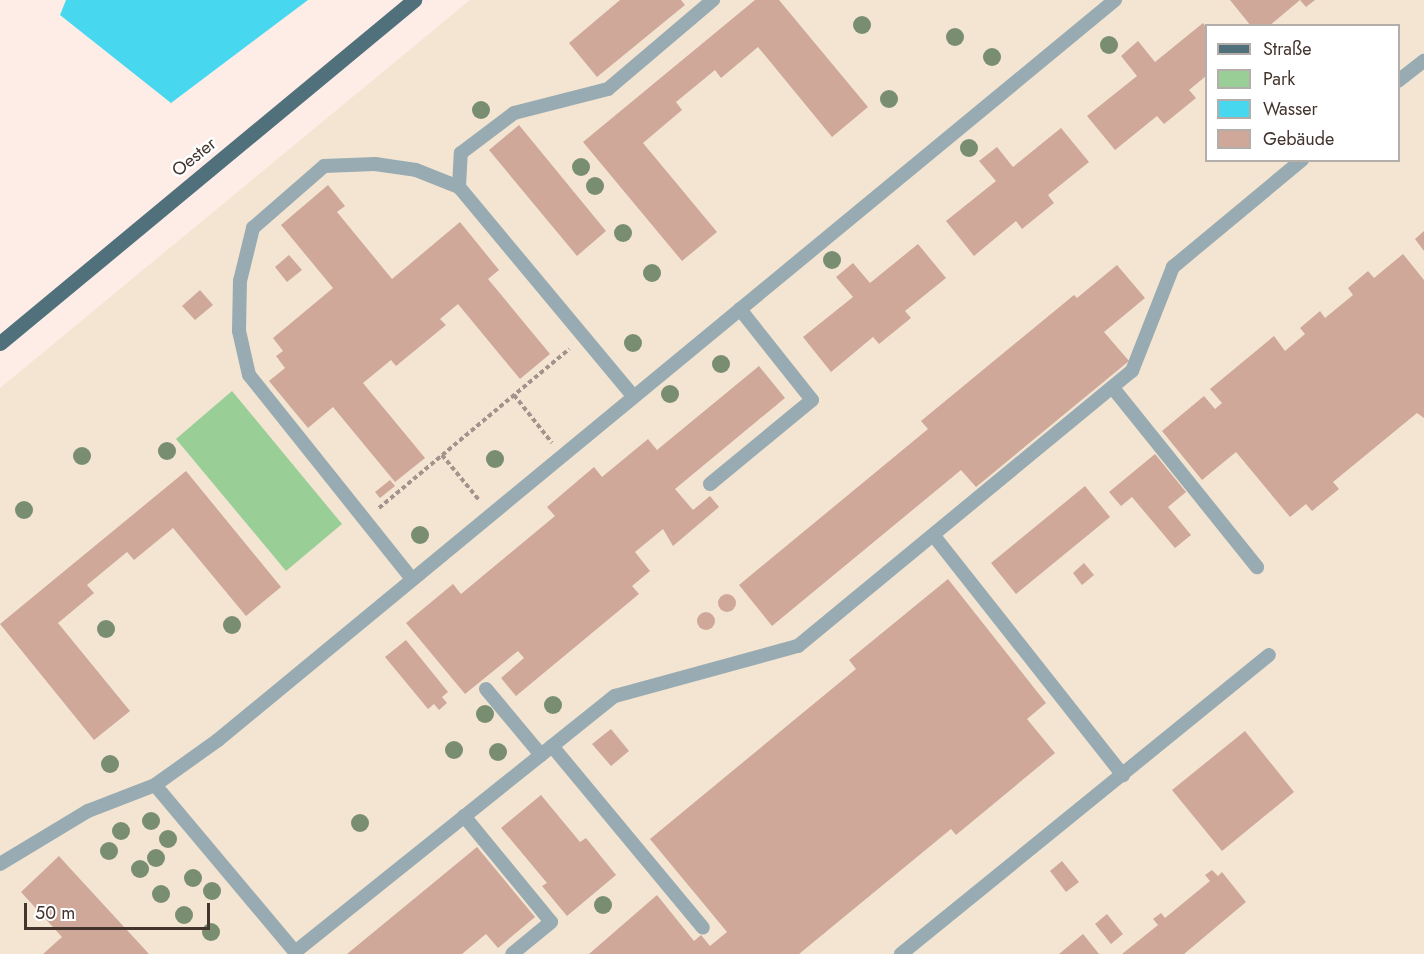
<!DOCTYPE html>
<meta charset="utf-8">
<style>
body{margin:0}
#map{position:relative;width:1424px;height:954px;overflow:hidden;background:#feede7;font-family:Jost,sans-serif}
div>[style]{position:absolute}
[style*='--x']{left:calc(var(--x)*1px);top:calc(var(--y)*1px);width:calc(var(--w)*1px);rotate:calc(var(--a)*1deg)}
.commercial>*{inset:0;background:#f3e5d2}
.green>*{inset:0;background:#9ace97}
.water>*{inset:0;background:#47d8f0}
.building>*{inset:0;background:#cfa89a}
.round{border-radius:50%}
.path>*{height:4px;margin-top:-2px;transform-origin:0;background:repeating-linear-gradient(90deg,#a3938d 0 4.5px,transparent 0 7.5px)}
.service>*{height:14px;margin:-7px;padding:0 7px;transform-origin:7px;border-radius:7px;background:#99abb2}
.primary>*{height:15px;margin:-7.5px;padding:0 7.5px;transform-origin:7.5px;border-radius:7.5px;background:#50717c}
.trees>*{width:18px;height:18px;margin:-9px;border-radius:50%;background:#798d70}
span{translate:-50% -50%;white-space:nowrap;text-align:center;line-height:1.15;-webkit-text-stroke:5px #fff;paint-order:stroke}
.street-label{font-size:18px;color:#43342e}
.legend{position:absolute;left:1205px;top:24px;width:195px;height:138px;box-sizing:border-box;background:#fff;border:2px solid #b4aeab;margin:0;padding:8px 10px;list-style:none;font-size:18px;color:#43342e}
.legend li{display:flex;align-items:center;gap:12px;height:30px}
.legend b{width:30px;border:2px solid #b4aeab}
.scale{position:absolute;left:24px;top:903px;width:186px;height:27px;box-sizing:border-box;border:3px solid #43342e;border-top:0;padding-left:8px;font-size:18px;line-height:21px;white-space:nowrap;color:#43342e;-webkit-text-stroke:4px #fff;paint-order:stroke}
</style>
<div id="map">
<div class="commercial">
<i style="clip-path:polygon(evenodd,470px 0,1424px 0,1424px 954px,0 954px,0 388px,470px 0,1206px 26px,1398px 26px,1398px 160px,1206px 160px,1206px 26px)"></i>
</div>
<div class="green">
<i style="clip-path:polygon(232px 391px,342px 524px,286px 571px,176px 439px)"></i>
</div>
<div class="water">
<i style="clip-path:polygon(66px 0,308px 0,171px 103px,60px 15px)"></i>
</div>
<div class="building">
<i style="clip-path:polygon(620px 0,681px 0,685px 5px,597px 77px,569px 43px)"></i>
<i style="clip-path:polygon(755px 0,779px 0,868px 107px,832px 137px,758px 47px,721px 78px,715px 70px,676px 102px,682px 110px,643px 143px,717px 232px,682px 261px,583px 142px)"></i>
<i style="clip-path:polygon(1230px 0,1300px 0,1269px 26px,1251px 26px)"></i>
<i style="clip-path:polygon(1300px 0,1315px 0,1306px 7px)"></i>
<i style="clip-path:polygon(1203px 23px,1206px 27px,1206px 76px,1189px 90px,1196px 98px,1164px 124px,1157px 116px,1115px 150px,1087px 116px,1137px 76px,1121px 56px,1138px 41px,1155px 62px)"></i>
<i style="clip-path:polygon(519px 125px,606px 231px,577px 256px,489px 150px)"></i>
<i style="clip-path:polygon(1061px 128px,1089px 162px,1048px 195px,1054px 203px,1022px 229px,1016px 221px,974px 256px,946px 221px,996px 181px,979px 161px,997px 147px,1013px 167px)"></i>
<i style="clip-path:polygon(328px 185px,345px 206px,337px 212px,392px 279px,460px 222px,499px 270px,488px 279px,550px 354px,520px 379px,458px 304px,440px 319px,446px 325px,396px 366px,391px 360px,363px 383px,425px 458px,395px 482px,333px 407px,308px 428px,269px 381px,285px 368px,276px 356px,283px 351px,273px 338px,333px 288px,281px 225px)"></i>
<i style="clip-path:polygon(1424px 231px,1424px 251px,1415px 239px)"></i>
<i style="clip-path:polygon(918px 244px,946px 278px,905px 311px,911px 318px,879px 344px,873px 337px,831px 372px,803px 337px,853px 297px,836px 277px,853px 263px,870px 283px)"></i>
<i style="clip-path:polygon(1403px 254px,1424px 280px,1424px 418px,1417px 413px,1333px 482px,1339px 489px,1312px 511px,1306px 504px,1290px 517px,1236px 452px,1202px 480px,1162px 431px,1204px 396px,1215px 409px,1222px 403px,1210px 389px,1274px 336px,1285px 351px,1305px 334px,1300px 328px,1320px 311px,1325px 318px,1353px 295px,1348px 288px,1368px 271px,1374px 278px)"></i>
<i style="clip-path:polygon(289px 255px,302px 270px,287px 282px,275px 267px)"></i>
<i style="clip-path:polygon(1117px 265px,1145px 298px,1104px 332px,1129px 361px,976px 487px,961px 470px,772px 626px,739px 585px,928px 429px,921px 421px,1074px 295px,1077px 298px)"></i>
<i style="clip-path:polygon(200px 290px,213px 305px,195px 320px,182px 306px)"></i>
<i style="clip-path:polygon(759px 366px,785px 398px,675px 489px,693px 510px,710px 496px,719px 507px,673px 546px,663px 529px,635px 552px,650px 571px,632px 586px,639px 594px,516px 696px,501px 678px,524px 658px,518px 651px,465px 694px,406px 623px,453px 584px,461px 594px,555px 516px,547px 507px,594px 467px,602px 477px,648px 439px,657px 450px)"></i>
<i style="clip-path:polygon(1155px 454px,1186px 492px,1168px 507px,1191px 535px,1175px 548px,1132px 497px,1121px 506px,1109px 492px)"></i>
<i style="clip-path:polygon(186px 471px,281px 587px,246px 616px,173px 528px,134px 560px,127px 552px,87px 585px,94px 593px,58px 623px,130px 711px,94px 740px,0 624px)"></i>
<i style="clip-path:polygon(390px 480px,395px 486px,380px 498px,375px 492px)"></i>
<i style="clip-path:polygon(1085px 486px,1110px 517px,1016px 594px,991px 563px)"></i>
<i style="clip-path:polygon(1084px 563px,1094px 575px,1082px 585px,1073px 573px)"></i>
<i style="clip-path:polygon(948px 579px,1046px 703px,1027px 719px,1055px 753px,956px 835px,951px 829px,799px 954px,589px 954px,657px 895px,694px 941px,701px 935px,710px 946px,727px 932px,650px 839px,856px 669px,849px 660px)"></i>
<i class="round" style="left:718px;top:594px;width:18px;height:18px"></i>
<i class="round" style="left:697px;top:612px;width:18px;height:18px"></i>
<i style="clip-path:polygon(406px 640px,448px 692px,442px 697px,447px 703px,439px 710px,434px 704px,428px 709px,385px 657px)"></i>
<i style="clip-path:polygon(611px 729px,629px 751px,611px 766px,592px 744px)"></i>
<i style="clip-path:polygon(1245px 731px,1294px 792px,1222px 851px,1172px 790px)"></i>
<i style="clip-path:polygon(541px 795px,580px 842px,586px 838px,616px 875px,567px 916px,542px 886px,547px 883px,501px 828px)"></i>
<i style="clip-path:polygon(477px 847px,535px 917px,498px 948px,486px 934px,462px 954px,347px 954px)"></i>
<i style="clip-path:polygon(59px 856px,67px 865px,149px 954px,43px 954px,62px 937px,21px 892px)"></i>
<i style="clip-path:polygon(1062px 861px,1079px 882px,1066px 892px,1050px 871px)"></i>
<i style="clip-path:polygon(1212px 870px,1218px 876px,1222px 872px,1246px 902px,1184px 954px,1122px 954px,1158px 925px,1153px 919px,1161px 913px,1165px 918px,1210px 881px,1205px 875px)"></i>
<i style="clip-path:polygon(1107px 914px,1123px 934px,1111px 944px,1095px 924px)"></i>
<i style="clip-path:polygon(1083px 934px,1099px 954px,1059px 954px)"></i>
</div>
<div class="path">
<i style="--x:514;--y:395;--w:61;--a:51.6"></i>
<i style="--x:442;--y:455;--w:58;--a:50.6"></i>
<i style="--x:379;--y:508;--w:248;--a:-39.9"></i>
</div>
<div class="service">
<i style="--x:1398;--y:81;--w:33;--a:-38"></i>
<i style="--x:459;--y:187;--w:34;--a:-87"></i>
<i style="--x:461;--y:153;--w:66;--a:-37"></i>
<i style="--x:514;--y:113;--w:97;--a:-14.3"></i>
<i style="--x:608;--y:89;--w:138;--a:-40.3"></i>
<i style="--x:1113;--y:388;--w:230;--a:51.2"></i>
<i style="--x:710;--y:484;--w:132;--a:-39.5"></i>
<i style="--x:812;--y:400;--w:116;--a:-128.4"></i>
<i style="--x:934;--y:536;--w:305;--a:51.7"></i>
<i style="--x:412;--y:579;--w:261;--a:-128.6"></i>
<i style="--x:249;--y:375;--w:45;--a:-102.8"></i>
<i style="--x:239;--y:331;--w:50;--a:-88.9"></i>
<i style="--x:240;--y:281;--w:55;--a:-76.2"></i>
<i style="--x:253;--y:228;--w:94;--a:-41.1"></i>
<i style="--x:324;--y:166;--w:51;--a:-2.2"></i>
<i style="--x:375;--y:164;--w:41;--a:8.3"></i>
<i style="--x:416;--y:170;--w:46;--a:21.6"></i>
<i style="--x:459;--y:187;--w:272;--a:50.2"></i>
<i style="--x:486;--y:689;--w:86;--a:50.2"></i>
<i style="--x:552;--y:746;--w:236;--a:50.3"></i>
<i style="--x:155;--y:785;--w:221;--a:50"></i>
<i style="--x:464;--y:816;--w:137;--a:50.6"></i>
<i style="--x:551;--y:922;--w:50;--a:140.6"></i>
<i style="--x:0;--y:864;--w:103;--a:-31.1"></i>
<i style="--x:88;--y:811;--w:72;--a:-21.2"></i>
<i style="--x:155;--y:785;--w:77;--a:-35.5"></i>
<i style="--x:218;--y:740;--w:1163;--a:-39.52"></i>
<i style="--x:295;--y:952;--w:410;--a:-38.7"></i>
<i style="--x:615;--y:696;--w:190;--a:-15.3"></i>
<i style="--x:798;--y:646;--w:433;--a:-39.5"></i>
<i style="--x:1132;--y:371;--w:112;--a:-68.5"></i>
<i style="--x:1173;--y:267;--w:168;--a:-39.7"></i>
<i style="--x:901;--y:954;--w:474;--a:-39.1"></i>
</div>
<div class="primary">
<i style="--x:0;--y:343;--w:538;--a:-39.64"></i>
</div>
<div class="trees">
<i style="left:862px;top:25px"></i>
<i style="left:955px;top:37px"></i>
<i style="left:1109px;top:45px"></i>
<i style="left:992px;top:57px"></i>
<i style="left:889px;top:99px"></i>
<i style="left:481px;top:110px"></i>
<i style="left:969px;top:148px"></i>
<i style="left:581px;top:167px"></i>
<i style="left:595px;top:186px"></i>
<i style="left:623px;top:233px"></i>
<i style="left:832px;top:260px"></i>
<i style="left:652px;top:273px"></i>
<i style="left:633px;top:343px"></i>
<i style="left:721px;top:364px"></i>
<i style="left:670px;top:394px"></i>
<i style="left:167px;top:451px"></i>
<i style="left:82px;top:456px"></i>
<i style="left:495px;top:459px"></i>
<i style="left:24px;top:510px"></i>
<i style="left:420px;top:535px"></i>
<i style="left:232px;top:625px"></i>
<i style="left:106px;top:629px"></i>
<i style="left:553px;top:705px"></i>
<i style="left:485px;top:714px"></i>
<i style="left:454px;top:750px"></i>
<i style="left:498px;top:752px"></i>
<i style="left:110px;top:764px"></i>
<i style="left:151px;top:821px"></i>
<i style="left:360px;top:823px"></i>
<i style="left:121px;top:831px"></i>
<i style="left:168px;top:839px"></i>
<i style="left:109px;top:851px"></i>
<i style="left:156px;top:858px"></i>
<i style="left:140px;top:869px"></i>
<i style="left:193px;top:878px"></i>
<i style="left:212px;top:891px"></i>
<i style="left:161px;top:894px"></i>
<i style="left:603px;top:905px"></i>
<i style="left:184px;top:915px"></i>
<i style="left:211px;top:932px"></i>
</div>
<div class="street-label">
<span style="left:194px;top:157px;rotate:-39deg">Oester</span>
</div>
<ul class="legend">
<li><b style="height:8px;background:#50717c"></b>Straße</li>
<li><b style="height:16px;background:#9ace97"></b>Park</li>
<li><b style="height:16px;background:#47d8f0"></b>Wasser</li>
<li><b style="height:16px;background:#cfa89a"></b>Gebäude</li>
</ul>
<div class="scale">50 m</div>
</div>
